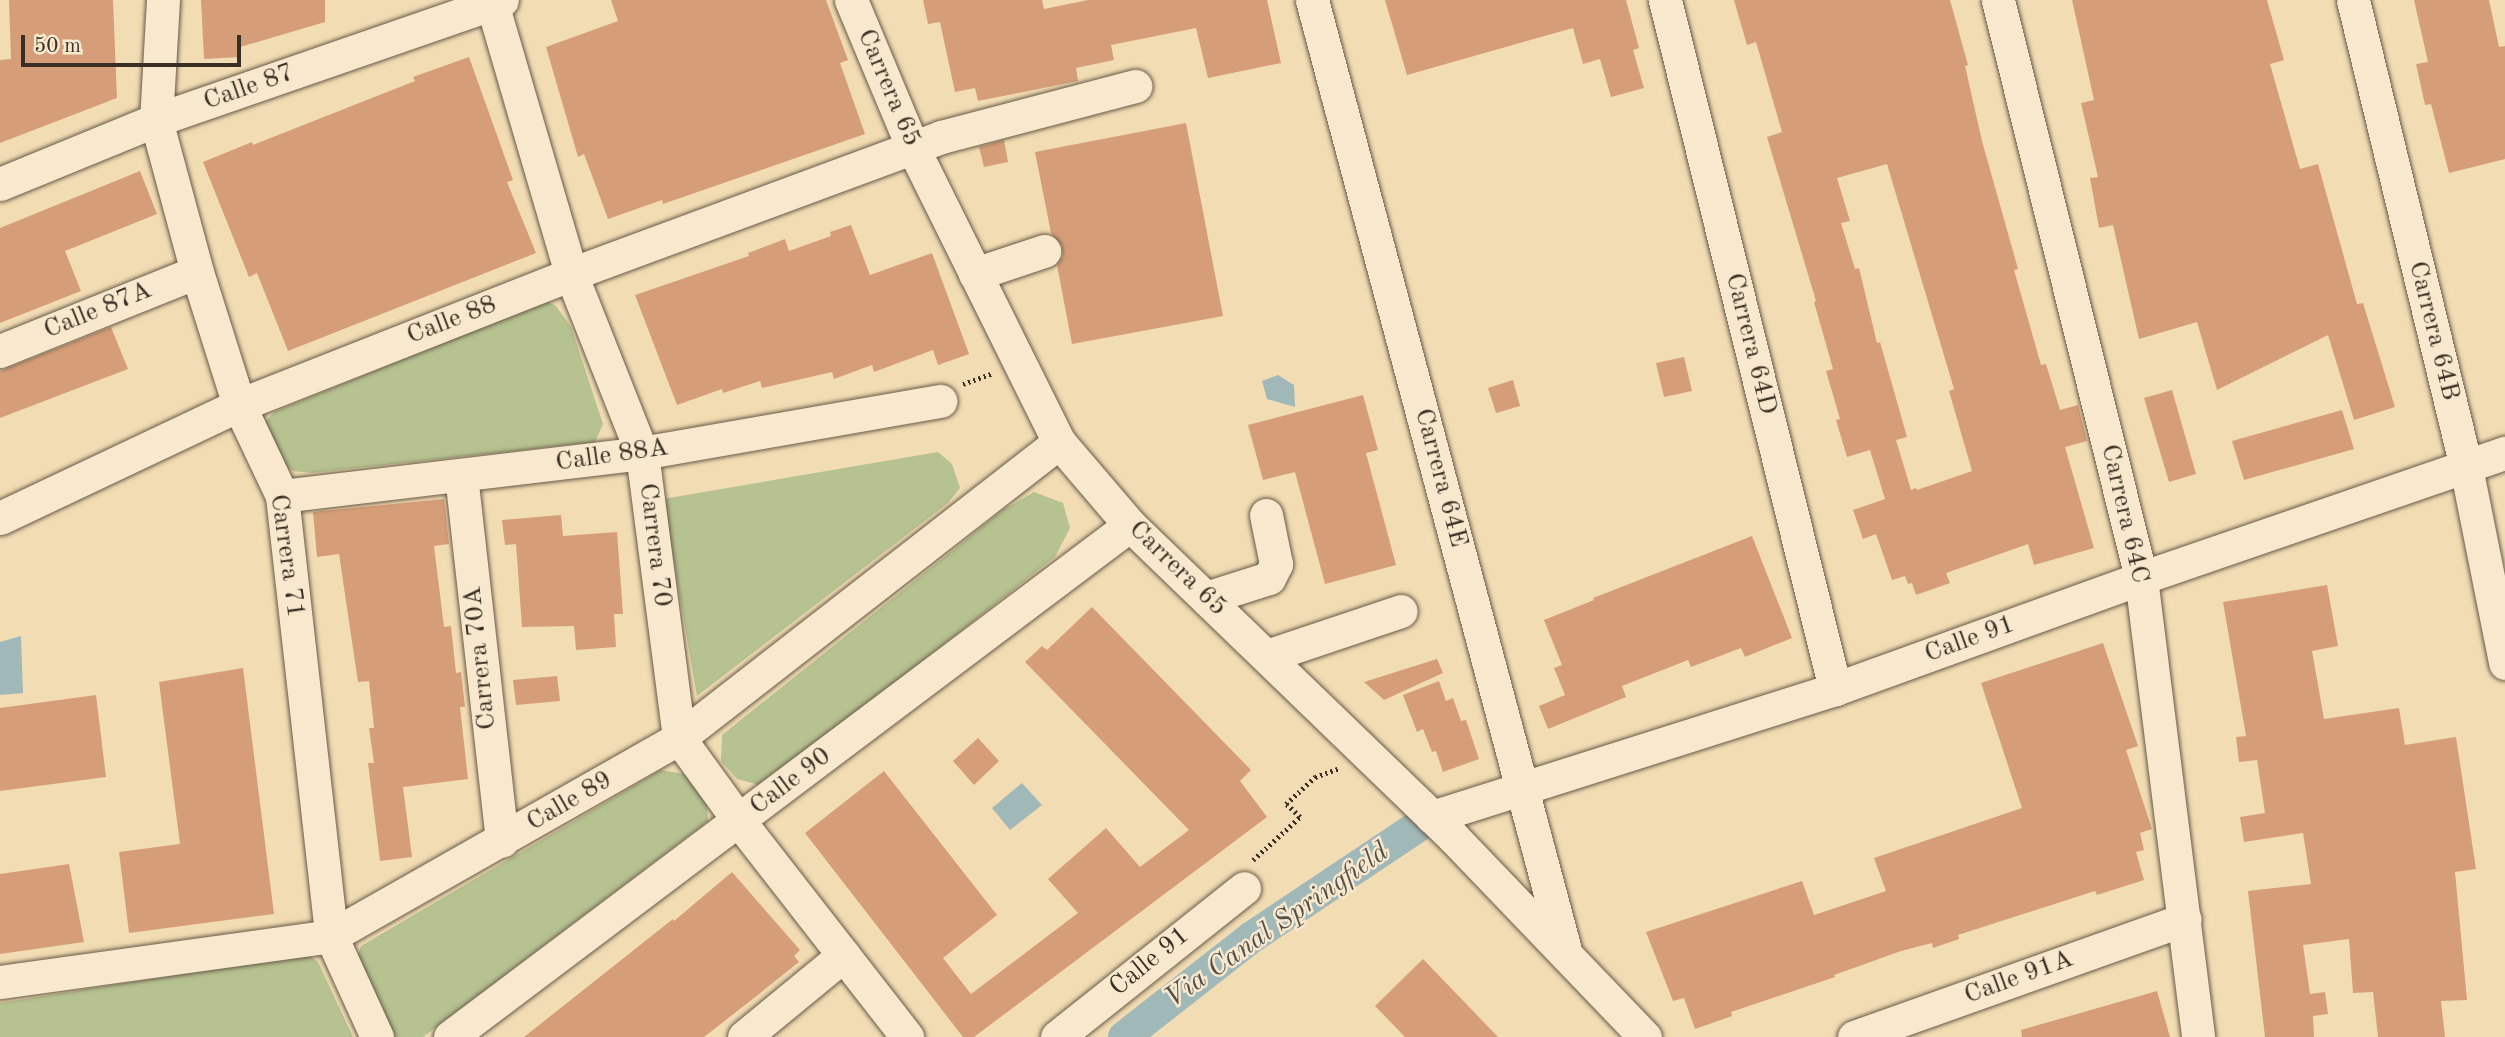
<!DOCTYPE html>
<style>
body{margin:0}
#map{position:relative;width:2505px;height:1037px;overflow:hidden;background:#f2dcb3;font-family:"Old Standard TT",serif}
div>[style]{position:absolute}
[style*='--x']{left:calc(var(--x)*1px);top:calc(var(--y)*1px);width:calc(var(--w)*1px);rotate:calc(var(--a)*1deg)}
.green>*{inset:0;background:#b6c290}
.water>*{inset:0;background:#a1b8b9}
.canal>*{height:32px;margin:-16px;padding:0 16px;transform-origin:16px;border-radius:16px;background:#a1b8b9}
.building>*{inset:0;background:#d69e78}
.path>*{height:4.5px;margin-top:-2.25px;transform-origin:0;background:repeating-linear-gradient(90deg,#392f24 0 2px,transparent 0 5.5px)}
.roads{filter:drop-shadow(0 0 2px #675a48) drop-shadow(0 0 2px #675a48)}
.minor>*{height:33px;margin:-16.5px;padding:0 16.5px;transform-origin:16.5px;border-radius:16.5px;background:#f7e8ce}
span{translate:-50% -50%;white-space:nowrap;text-align:center;line-height:1.15;-webkit-text-stroke:5px #f7e8ce;paint-order:stroke}
.street-label{font-size:26px;color:#392f24}
.water-label{font-size:28px;color:#535149;font-style:italic}
.scale{position:absolute;left:21px;top:35px;width:220px;height:32px;box-sizing:border-box;border:4px solid #392f24;border-top:0;padding-left:9px;font-size:21px;line-height:24px;white-space:nowrap;color:#392f24;-webkit-text-stroke:5px #f7e8ce;paint-order:stroke}
</style>
<div id="map">
<div class="green">
<i style="clip-path:polygon(546px 301px,556px 306px,571px 327px,603px 424px,595px 442px,312px 473px,293px 471px,278px 460px,265px 422px,274px 412px)"></i>
<i style="clip-path:polygon(938px 452px,952px 464px,960px 488px,948px 503px,697px 696px,663px 499px)"></i>
<i style="clip-path:polygon(1034px 492px,1063px 503px,1070px 528px,1055px 557px,763px 786px,737px 779px,721px 761px,722px 735px,1003px 510px)"></i>
<i style="clip-path:polygon(661px 770px,684px 774px,707px 802px,708px 821px,423px 1037px,389px 1037px,356px 961px,361px 946px)"></i>
<i style="clip-path:polygon(307px 954px,318px 962px,353px 1037px,0 1037px,0 1003px)"></i>
</div>
<div class="water">
<i style="clip-path:polygon(1278px 375px,1294px 385px,1295px 407px,1267px 399px,1262px 381px)"></i>
<i style="clip-path:polygon(21px 636px,23px 693px,0 695px,0 642px)"></i>
<i style="clip-path:polygon(1022px 783px,1042px 805px,1010px 830px,992px 808px)"></i>
</div>
<div class="canal">
<i style="--x:1124;--y:1037;--w:162;--a:-38"></i>
<i style="--x:1252;--y:937;--w:216;--a:-33.7"></i>
</div>
<div class="building">
<i style="clip-path:polygon(9px 0,113px 0,117px 98px,0 143px,0 60px,11px 59px)"></i>
<i style="clip-path:polygon(201px 0,325px 0,325px 22px,240px 47px,241px 57px,204px 59px)"></i>
<i style="clip-path:polygon(611px 0,826px 0,848px 60px,840px 63px,865px 134px,663px 204px,662px 200px,608px 219px,584px 154px,578px 157px,546px 47px,618px 21px)"></i>
<i style="clip-path:polygon(923px 0,1042px 0,1044px 9px,1088px 0,1267px 0,1281px 63px,1208px 78px,1196px 28px,1111px 45px,1114px 60px,1076px 68px,1078px 81px,978px 101px,975px 88px,955px 92px,940px 22px,928px 24px)"></i>
<i style="clip-path:polygon(1385px 0,1626px 0,1639px 48px,1633px 50px,1644px 88px,1611px 97px,1600px 59px,1583px 64px,1573px 28px,1407px 75px)"></i>
<i style="clip-path:polygon(evenodd,1734px 0,1950px 0,1968px 65px,1965px 66px,1982px 141px,2018px 269px,2014px 270px,2041px 365px,2046px 364px,2060px 410px,2078px 405px,2087px 441px,2065px 447px,2094px 548px,2034px 565px,2028px 544px,1946px 573px,1950px 583px,1916px 595px,1912px 583px,1908px 584px,1905px 576px,1892px 580px,1876px 534px,1863px 539px,1853px 510px,1885px 499px,1870px 450px,1847px 457px,1836px 420px,1840px 419px,1826px 371px,1833px 369px,1814px 302px,1816px 301px,1767px 137px,1782px 132px,1756px 42px,1747px 45px,1734px 0,1887px 164px,1954px 389px,1949px 391px,1972px 471px,1917px 490px,1916px 488px,1911px 490px,1896px 440px,1907px 437px,1880px 342px,1877px 343px,1859px 268px,1855px 269px,1841px 223px,1850px 221px,1837px 178px,1887px 164px)"></i>
<i style="clip-path:polygon(2072px 0,2267px 0,2284px 60px,2270px 64px,2300px 169px,2318px 164px,2357px 304px,2363px 303px,2395px 407px,2354px 420px,2328px 335px,2217px 390px,2197px 322px,2139px 339px,2113px 225px,2099px 228px,2090px 178px,2098px 177px,2081px 103px,2094px 100px)"></i>
<i style="clip-path:polygon(2414px 0,2489px 0,2499px 47px,2505px 46px,2505px 159px,2449px 173px,2431px 104px,2425px 105px,2416px 64px,2428px 62px)"></i>
<i style="clip-path:polygon(469px 57px,513px 180px,507px 182px,536px 253px,288px 351px,257px 273px,249px 277px,203px 162px,252px 142px,253px 145px,415px 81px,413px 77px)"></i>
<i style="clip-path:polygon(1186px 123px,1223px 316px,1072px 344px,1057px 265px,1063px 256px,1062px 246px,1051px 233px,1035px 152px)"></i>
<i style="clip-path:polygon(1004px 140px,1008px 162px,984px 167px,979px 147px)"></i>
<i style="clip-path:polygon(140px 171px,157px 214px,65px 251px,81px 291px,0 323px,0 228px)"></i>
<i style="clip-path:polygon(851px 225px,870px 275px,932px 253px,969px 354px,938px 365px,933px 350px,874px 372px,872px 365px,834px 379px,832px 372px,762px 388px,760px 381px,723px 393px,722px 389px,677px 405px,635px 295px,749px 256px,748px 253px,785px 239px,789px 251px,831px 236px,830px 232px)"></i>
<i style="clip-path:polygon(111px 327px,128px 369px,0 418px,0 371px)"></i>
<i style="clip-path:polygon(1684px 357px,1692px 391px,1664px 397px,1656px 363px)"></i>
<i style="clip-path:polygon(1513px 380px,1520px 406px,1496px 413px,1488px 388px)"></i>
<i style="clip-path:polygon(2172px 390px,2196px 474px,2169px 482px,2144px 398px)"></i>
<i style="clip-path:polygon(1363px 395px,1378px 450px,1366px 453px,1396px 565px,1325px 584px,1295px 472px,1263px 480px,1248px 425px)"></i>
<i style="clip-path:polygon(2342px 410px,2354px 449px,2244px 480px,2232px 441px)"></i>
<i style="clip-path:polygon(444px 499px,449px 544px,434px 546px,444px 627px,451px 626px,456px 673px,461px 672px,465px 707px,460px 707px,468px 779px,403px 787px,412px 857px,380px 861px,368px 763px,374px 763px,369px 728px,374px 728px,369px 681px,358px 682px,339px 554px,317px 557px,313px 512px)"></i>
<i style="clip-path:polygon(561px 515px,563px 536px,617px 532px,623px 614px,614px 614px,616px 647px,576px 650px,574px 626px,522px 627px,516px 544px,505px 545px,502px 520px)"></i>
<i style="clip-path:polygon(1752px 536px,1792px 638px,1745px 657px,1741px 648px,1691px 667px,1688px 660px,1622px 686px,1626px 697px,1548px 729px,1539px 706px,1565px 695px,1554px 668px,1562px 665px,1544px 620px,1594px 600px,1593px 598px)"></i>
<i style="clip-path:polygon(2327px 585px,2338px 646px,2312px 651px,2324px 719px,2399px 708px,2405px 745px,2456px 737px,2476px 869px,2455px 872px,2467px 1000px,2441px 1001px,2445px 1037px,2378px 1037px,2373px 992px,2353px 993px,2349px 939px,2303px 945px,2310px 994px,2325px 992px,2328px 1014px,2313px 1016px,2314px 1037px,2265px 1037px,2248px 891px,2311px 884px,2303px 833px,2244px 842px,2240px 817px,2265px 813px,2257px 760px,2239px 762px,2236px 737px,2246px 736px,2223px 602px)"></i>
<i style="clip-path:polygon(1092px 607px,1251px 770px,1240px 781px,1267px 817px,974px 1037px,963px 1037px,805px 833px,884px 771px,997px 915px,943px 958px,971px 994px,1078px 913px,1048px 879px,1106px 828px,1140px 867px,1189px 830px,1025px 662px,1042px 646px,1047px 650px)"></i>
<i style="clip-path:polygon(2103px 643px,2138px 746px,2126px 750px,2152px 829px,2140px 833px,2144px 850px,2136px 852px,2144px 880px,2097px 895px,2095px 891px,1958px 935px,1959px 939px,1933px 948px,1932px 943px,1901px 951px,1834px 975px,1835px 977px,1731px 1012px,1732px 1016px,1695px 1029px,1684px 998px,1673px 1001px,1646px 932px,1802px 881px,1814px 915px,1886px 891px,1874px 858px,2022px 808px,1981px 683px)"></i>
<i style="clip-path:polygon(1437px 659px,1443px 673px,1384px 700px,1364px 682px)"></i>
<i style="clip-path:polygon(243px 668px,274px 914px,129px 933px,119px 852px,180px 844px,159px 682px)"></i>
<i style="clip-path:polygon(557px 676px,560px 701px,516px 705px,513px 680px)"></i>
<i style="clip-path:polygon(1439px 681px,1446px 701px,1453px 698px,1461px 721px,1466px 720px,1479px 759px,1443px 772px,1436px 751px,1432px 752px,1423px 729px,1417px 732px,1403px 695px)"></i>
<i style="clip-path:polygon(96px 695px,106px 777px,0 791px,0 708px)"></i>
<i style="clip-path:polygon(978px 738px,999px 761px,974px 785px,953px 761px)"></i>
<i style="clip-path:polygon(69px 864px,84px 942px,0 954px,0 874px)"></i>
<i style="clip-path:polygon(732px 872px,800px 950px,794px 956px,799px 962px,754px 998px,704px 1037px,524px 1037px,673px 919px,674px 921px)"></i>
<i style="clip-path:polygon(1423px 959px,1498px 1037px,1405px 1037px,1375px 1006px)"></i>
<i style="clip-path:polygon(2157px 991px,2170px 1037px,2022px 1037px,2021px 1030px)"></i>
</div>
<div class="path">
<i style="--x:963;--y:384;--w:30;--a:-20"></i>
<i style="--x:1253;--y:860;--w:64;--a:-42.5"></i>
<i style="--x:1300;--y:817;--w:19;--a:-137"></i>
<i style="--x:1286;--y:804;--w:40;--a:-43"></i>
<i style="--x:1315;--y:777;--w:27;--a:-20"></i>
</div>
<div class="roads">
<div class="minor">
<i style="--x:163;--y:0;--w:120;--a:93.3"></i>
<i style="--x:156;--y:120;--w:157;--a:74.9"></i>
<i style="--x:197;--y:272;--w:139;--a:72.5"></i>
<i style="--x:239;--y:405;--w:101;--a:64.7"></i>
<i style="--x:282;--y:496;--w:443;--a:83.6"></i>
<i style="--x:331;--y:936;--w:111;--a:65.5"></i>
<i style="--x:491;--y:0;--w:285;--a:73.7"></i>
<i style="--x:571;--y:274;--w:193;--a:68.4"></i>
<i style="--x:642;--y:453;--w:287;--a:82.6"></i>
<i style="--x:679;--y:738;--w:102;--a:54.1"></i>
<i style="--x:739;--y:821;--w:274;--a:52.1"></i>
<i style="--x:851;--y:0;--w:160;--a:67.3"></i>
<i style="--x:913;--y:148;--w:328;--a:63.6"></i>
<i style="--x:1059;--y:442;--w:109;--a:49.5"></i>
<i style="--x:1130;--y:525;--w:450;--a:44"></i>
<i style="--x:1454;--y:838;--w:276;--a:46.2"></i>
<i style="--x:1312;--y:0;--w:987;--a:75.09"></i>
<i style="--x:1665;--y:0;--w:710;--a:76.14"></i>
<i style="--x:1998;--y:0;--w:595;--a:76.1"></i>
<i style="--x:2141;--y:578;--w:463;--a:82.9"></i>
<i style="--x:2353;--y:0;--w:480;--a:76.4"></i>
<i style="--x:2466;--y:467;--w:200;--a:78.7"></i>
<i style="--x:0;--y:184;--w:169;--a:-22.3"></i>
<i style="--x:156;--y:120;--w:366;--a:-19.1"></i>
<i style="--x:975;--y:274;--w:73;--a:-18.4"></i>
<i style="--x:0;--y:351;--w:212;--a:-21.9"></i>
<i style="--x:461;--y:475;--w:368;--a:83.6"></i>
<i style="--x:282;--y:496;--w:363;--a:-6.8"></i>
<i style="--x:642;--y:453;--w:303;--a:-9.9"></i>
<i style="--x:0;--y:518;--w:264;--a:-25.3"></i>
<i style="--x:239;--y:405;--w:357;--a:-21.5"></i>
<i style="--x:571;--y:274;--w:395;--a:-20.3"></i>
<i style="--x:941;--y:137;--w:201;--a:-14.7"></i>
<i style="--x:1206;--y:598;--w:66;--a:-17.6"></i>
<i style="--x:1269;--y:578;--w:16;--a:-63"></i>
<i style="--x:1276;--y:564;--w:50;--a:-101.5"></i>
<i style="--x:1267;--y:656;--w:141;--a:-18.6"></i>
<i style="--x:1432;--y:817;--w:423;--a:-17.6"></i>
<i style="--x:1835;--y:689;--w:326;--a:-19.9"></i>
<i style="--x:2141;--y:578;--w:385;--a:-19"></i>
<i style="--x:0;--y:982;--w:334;--a:-7.9"></i>
<i style="--x:331;--y:936;--w:400;--a:-29.6"></i>
<i style="--x:679;--y:738;--w:482;--a:-37.9"></i>
<i style="--x:450;--y:1037;--w:851;--a:-36.98"></i>
<i style="--x:744;--y:1037;--w:129;--a:-39.4"></i>
<i style="--x:1057;--y:1037;--w:239;--a:-38.5"></i>
<i style="--x:1854;--y:1037;--w:351;--a:-19.6"></i>
</div>
</div>
<div class="street-label">
<span style="left:249px;top:88px;rotate:-19deg">Calle 87</span>
<span style="left:888px;top:88px;rotate:67deg">Carrera 65</span>
<span style="left:98px;top:311px;rotate:-22deg">Calle 87A</span>
<span style="left:452px;top:321px;rotate:-21deg">Calle 88</span>
<span style="left:2433px;top:331px;rotate:76deg">Carrera 64B</span>
<span style="left:1750px;top:344px;rotate:76deg">Carrera 64D</span>
<span style="left:612px;top:456px;rotate:-8deg">Calle 88A</span>
<span style="left:1440px;top:478px;rotate:75deg">Carrera 64E</span>
<span style="left:2124px;top:514px;rotate:77deg">Carrera 64C</span>
<span style="left:654px;top:545px;rotate:83deg">Carrera 70</span>
<span style="left:286px;top:556px;rotate:82deg">Carrera 71</span>
<span style="left:1177px;top:569px;rotate:44deg">Carrera 65</span>
<span style="left:1970px;top:640px;rotate:-20deg">Calle 91</span>
<span style="left:481px;top:658px;rotate:-96deg">Carrera 70A</span>
<span style="left:791px;top:782px;rotate:-37deg">Calle 90</span>
<span style="left:570px;top:802px;rotate:-30deg">Calle 89</span>
<span style="left:1150px;top:962px;rotate:-39deg">Calle 91</span>
<span style="left:2019px;top:978px;rotate:-20deg">Calle 91A</span>
</div>
<div class="water-label">
<span style="left:1277px;top:926px;rotate:-35deg">Via Canal Springfield</span>
</div>
<div class="scale">50 m</div>
</div>
